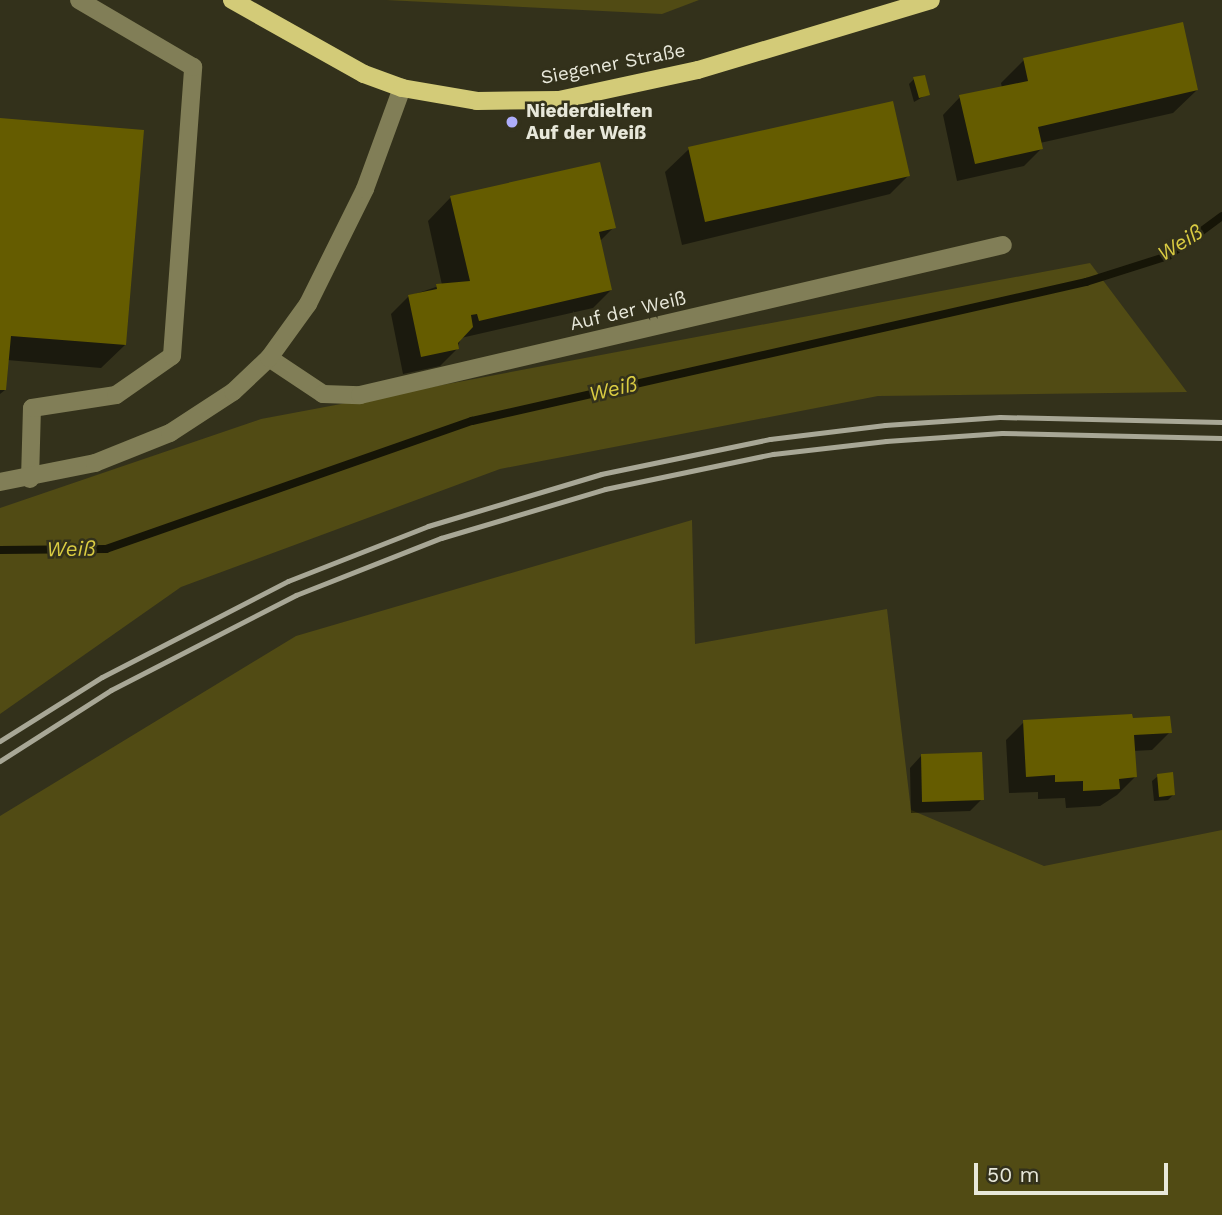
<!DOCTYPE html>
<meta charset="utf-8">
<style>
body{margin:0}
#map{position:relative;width:1222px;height:1215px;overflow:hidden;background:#33311b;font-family:"Work Sans",sans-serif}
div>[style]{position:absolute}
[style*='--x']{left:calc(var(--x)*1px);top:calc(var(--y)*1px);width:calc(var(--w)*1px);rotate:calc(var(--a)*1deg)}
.green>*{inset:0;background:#514b14}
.shadow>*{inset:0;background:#0007}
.stream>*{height:8px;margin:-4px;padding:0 4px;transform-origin:4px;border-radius:4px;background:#161507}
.building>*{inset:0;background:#655c00}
.minor>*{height:18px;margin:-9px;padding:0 9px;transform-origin:9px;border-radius:9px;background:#817e57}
.major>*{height:18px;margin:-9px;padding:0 9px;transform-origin:9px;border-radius:9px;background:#d3cb78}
.rail>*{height:5px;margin:-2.5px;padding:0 2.5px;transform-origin:2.5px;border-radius:2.5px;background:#a8a796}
.dots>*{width:19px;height:19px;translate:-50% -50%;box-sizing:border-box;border:4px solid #33311b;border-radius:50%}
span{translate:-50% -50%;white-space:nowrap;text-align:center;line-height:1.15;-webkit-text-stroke:5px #33311b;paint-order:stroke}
.street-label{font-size:19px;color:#e8e8da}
.poi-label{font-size:19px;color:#e8e8da;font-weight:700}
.left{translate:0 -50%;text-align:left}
.water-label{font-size:21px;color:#dacc42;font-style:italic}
.scale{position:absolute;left:974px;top:1163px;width:194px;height:32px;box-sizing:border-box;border:4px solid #e8e8da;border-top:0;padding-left:9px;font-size:21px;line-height:24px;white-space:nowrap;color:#e8e8da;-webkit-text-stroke:5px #33311b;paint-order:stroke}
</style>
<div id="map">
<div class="green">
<i style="clip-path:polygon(386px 0,699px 0,662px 14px)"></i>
<i style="clip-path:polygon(1090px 263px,1187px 392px,878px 396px,500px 469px,181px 587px,0 714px,0 508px,261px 419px)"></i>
<i style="clip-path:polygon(692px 520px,695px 644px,887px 609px,911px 810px,1044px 866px,1222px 830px,1222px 1215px,0 1215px,0 816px,296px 636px)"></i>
</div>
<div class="shadow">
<i style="clip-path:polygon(1024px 60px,1197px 90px,1173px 113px,1040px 143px,1041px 149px,1024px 166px,957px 181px,943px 115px,960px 97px,1002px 88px,1001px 83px)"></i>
<i style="clip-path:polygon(914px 79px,928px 94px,914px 102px,909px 84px)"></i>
<i style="clip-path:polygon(0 120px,125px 345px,101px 368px,7px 360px,5px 390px,0 394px)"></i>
<i style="clip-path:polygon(689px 149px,908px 176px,890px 194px,682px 245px,665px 172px)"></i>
<i style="clip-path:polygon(451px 197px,614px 227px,600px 241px,611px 290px,593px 308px,461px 338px,457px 349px,440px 366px,403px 374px,391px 314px,409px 296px,442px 285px,428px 221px)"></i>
<i style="clip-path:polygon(1024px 722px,1170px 732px,1152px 750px,1133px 751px,1135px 777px,1117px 795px,1100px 806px,1066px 808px,1065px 798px,1038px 799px,1038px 792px,1009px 793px,1006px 740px)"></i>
<i style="clip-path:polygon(921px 756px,982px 799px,970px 811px,911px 813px,910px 768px)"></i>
<i style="clip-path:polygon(1158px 776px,1173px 795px,1168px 800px,1154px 801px,1152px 781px)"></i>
</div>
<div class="stream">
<i style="--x:0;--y:550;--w:106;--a:-0.5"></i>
<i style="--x:106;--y:549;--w:388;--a:-19.3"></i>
<i style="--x:472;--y:421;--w:630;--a:-12.76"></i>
<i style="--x:1086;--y:282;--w:86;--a:-17.6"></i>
<i style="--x:1168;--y:256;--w:67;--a:-36.5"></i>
</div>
<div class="building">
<i style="clip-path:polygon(1183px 22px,1198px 90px,1038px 127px,1043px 149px,975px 164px,959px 95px,1028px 81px,1023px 58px)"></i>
<i style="clip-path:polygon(925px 75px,930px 95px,919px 98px,913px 77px)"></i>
<i style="clip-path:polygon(893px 101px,910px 176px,705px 222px,688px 147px)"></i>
<i style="clip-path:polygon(0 118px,144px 130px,126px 345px,11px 336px,6px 390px,0 390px)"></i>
<i style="clip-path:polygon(600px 162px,616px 228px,599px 232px,612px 290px,479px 321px,477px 314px,471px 315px,473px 327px,458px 343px,459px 349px,421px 357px,408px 295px,437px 289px,436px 284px,470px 281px,450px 196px)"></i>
<i style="clip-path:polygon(1132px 714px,1133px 718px,1170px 716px,1172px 733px,1134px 735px,1137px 777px,1119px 779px,1120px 789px,1083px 791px,1083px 781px,1055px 782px,1055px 775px,1026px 777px,1023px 720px)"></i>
<i style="clip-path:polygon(982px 752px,984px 800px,922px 802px,921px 754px)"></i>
<i style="clip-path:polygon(1173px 772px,1175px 795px,1159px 797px,1157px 774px)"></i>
</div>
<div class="minor">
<i style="--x:269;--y:358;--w:65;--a:33.7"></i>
<i style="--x:323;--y:394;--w:37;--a:2"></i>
<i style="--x:360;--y:395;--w:660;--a:-13.13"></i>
<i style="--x:30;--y:479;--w:71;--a:-88.4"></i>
<i style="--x:32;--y:408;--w:85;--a:-8.8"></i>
<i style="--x:116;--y:395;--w:68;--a:-34.9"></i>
<i style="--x:172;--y:356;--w:290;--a:-85.8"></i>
<i style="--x:193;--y:67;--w:132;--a:-149.6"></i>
<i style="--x:0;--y:482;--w:97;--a:-11.3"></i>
<i style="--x:95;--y:463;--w:81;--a:-21.8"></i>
<i style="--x:170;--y:433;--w:75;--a:-33.1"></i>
<i style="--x:233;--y:392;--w:50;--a:-43.4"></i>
<i style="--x:269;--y:358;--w:67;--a:-54.2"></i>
<i style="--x:308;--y:304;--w:128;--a:-63.6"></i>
<i style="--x:365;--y:189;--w:108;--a:-69.9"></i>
</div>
<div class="major">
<i style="--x:232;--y:0;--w:151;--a:29.3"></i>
<i style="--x:364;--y:74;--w:40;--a:20.2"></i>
<i style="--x:402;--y:88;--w:76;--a:9.8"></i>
<i style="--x:477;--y:101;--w:82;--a:-0.7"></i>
<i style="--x:559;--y:100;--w:142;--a:-12.2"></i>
<i style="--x:698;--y:70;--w:243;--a:-16.7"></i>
</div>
<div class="rail">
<i style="--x:0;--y:741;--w:120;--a:-32.1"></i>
<i style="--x:102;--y:677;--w:209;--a:-27.3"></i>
<i style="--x:288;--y:581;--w:150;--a:-21.4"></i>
<i style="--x:428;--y:526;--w:181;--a:-16.7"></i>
<i style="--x:601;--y:474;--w:173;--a:-11.7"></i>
<i style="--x:770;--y:439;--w:116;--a:-6.9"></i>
<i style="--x:885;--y:425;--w:115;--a:-4"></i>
<i style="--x:1000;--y:417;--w:222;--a:1.3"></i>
<i style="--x:0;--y:761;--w:132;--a:-32.6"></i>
<i style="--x:111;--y:690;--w:208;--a:-27.2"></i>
<i style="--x:296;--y:595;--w:156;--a:-21.5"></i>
<i style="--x:441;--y:538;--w:171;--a:-16.6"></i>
<i style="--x:605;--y:489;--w:172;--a:-11.8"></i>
<i style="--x:773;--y:454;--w:114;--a:-6.6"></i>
<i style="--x:886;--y:441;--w:116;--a:-3.9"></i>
<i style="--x:1002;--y:433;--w:220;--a:1.3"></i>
</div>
<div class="dots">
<i style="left:512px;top:122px;background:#aeaefb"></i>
</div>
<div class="street-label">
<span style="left:613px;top:64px;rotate:-11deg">Siegener Straße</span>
<span style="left:628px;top:311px;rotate:-13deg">Auf der Weiß</span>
</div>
<div class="poi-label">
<span class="left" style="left:526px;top:122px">Niederdielfen<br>Auf der Weiß</span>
</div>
<div class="water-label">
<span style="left:1180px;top:243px;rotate:-32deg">Weiß</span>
<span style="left:613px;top:389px;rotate:-13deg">Weiß</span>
<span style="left:71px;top:549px;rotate:-1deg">Weiß</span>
</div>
<div class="scale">50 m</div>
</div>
